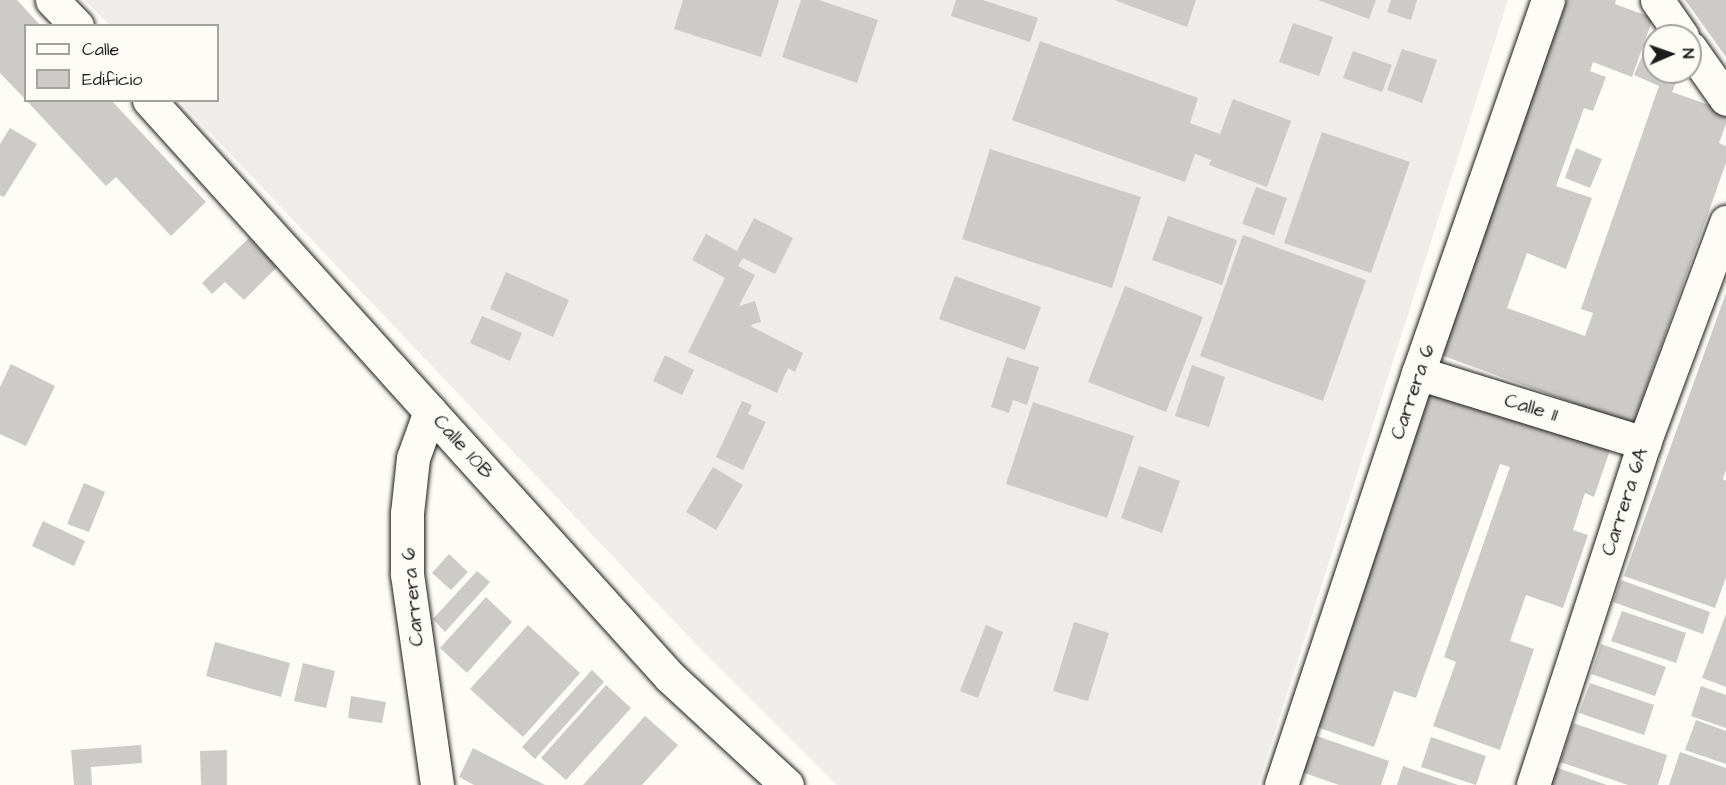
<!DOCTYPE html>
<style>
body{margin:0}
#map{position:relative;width:1726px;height:785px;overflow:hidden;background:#fdfcf7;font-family:"Architects Daughter",sans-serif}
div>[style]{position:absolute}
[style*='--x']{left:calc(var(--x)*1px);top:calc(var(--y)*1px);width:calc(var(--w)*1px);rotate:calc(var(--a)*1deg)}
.built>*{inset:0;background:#eeede9}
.building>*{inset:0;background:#cccbc8}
.roads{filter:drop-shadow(0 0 2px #1c1c1c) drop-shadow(0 0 2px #1c1c1c)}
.street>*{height:33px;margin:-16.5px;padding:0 16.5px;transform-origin:16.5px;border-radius:16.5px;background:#fdfcf7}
span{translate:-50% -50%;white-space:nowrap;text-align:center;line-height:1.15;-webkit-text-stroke:4.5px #fdfcf7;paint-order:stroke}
.street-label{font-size:20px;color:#1c1c1c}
.legend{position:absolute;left:24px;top:24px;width:195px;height:78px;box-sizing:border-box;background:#fdfcf7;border:2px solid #a3a29f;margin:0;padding:8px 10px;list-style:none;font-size:18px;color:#1c1c1c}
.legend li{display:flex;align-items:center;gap:12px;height:30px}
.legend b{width:30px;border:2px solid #a3a29f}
.north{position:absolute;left:1642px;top:24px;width:60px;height:60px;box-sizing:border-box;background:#fdfcf7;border:2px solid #a3a29f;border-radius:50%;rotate:88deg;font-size:16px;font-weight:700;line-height:24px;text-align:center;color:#1c1c1c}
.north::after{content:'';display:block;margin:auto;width:21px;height:27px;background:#1c1c1c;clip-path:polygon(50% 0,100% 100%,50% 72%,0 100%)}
</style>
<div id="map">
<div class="built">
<i style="clip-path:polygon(85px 0,1508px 0,1258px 785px,837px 785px,694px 642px,180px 101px,218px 100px,218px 26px,109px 25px)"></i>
</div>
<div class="building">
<i style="clip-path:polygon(0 0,17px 0,41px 26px,26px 26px,26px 100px,0 73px)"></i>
<i style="clip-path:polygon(683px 0,779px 0,761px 57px,674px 29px)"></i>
<i style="clip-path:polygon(801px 0,819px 0,878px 20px,857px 83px,782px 57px)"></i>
<i style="clip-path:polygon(956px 0,983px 0,1038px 18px,1030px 42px,951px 16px)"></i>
<i style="clip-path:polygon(1114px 0,1196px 0,1187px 27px)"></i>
<i style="clip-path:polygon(1318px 0,1376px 0,1369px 19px)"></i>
<i style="clip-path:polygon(1391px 0,1417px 0,1411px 20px,1387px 12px)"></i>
<i style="clip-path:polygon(1567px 0,1616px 0,1615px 4px,1653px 18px,1632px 77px,1593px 62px,1590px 71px,1606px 77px,1593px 111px,1584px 108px,1556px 186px,1592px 198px,1566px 269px,1527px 253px,1507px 308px,1585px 336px,1593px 313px,1581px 309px,1659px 86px,1634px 75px,1649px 40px,1654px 42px,1654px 72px,1681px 72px,1672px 92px,1726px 111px,1726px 124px,1719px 143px,1726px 146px,1726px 163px,1633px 425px,1438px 354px)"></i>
<i style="clip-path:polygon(1685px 0,1726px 0,1726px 57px,1691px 8px)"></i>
<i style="clip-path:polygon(1293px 23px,1333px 37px,1319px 76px,1279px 62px)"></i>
<i style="clip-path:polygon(1040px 41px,1198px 98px,1190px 123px,1220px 134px,1233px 99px,1291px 121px,1267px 187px,1209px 165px,1211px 160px,1195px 154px,1185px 182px,1012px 120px)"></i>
<i style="clip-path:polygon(1402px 49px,1437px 60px,1422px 103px,1387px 90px)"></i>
<i style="clip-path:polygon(1353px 51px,1392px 65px,1382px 92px,1343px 78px)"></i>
<i style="clip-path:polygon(26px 100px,111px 100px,206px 202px,171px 236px,116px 177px,106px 186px)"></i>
<i style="clip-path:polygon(10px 128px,37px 144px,4px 197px,0 195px,0 144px)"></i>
<i style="clip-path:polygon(1322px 132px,1410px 162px,1371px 273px,1284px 243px)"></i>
<i style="clip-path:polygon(1576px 148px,1602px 159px,1590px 188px,1565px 178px)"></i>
<i style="clip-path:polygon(990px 149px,1141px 197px,1112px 288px,962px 239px)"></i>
<i style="clip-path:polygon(1256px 187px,1287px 198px,1274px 235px,1242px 224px)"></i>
<i style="clip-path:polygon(1168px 216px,1237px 240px,1222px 285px,1152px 260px)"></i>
<i style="clip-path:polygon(754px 218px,793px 238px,775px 274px,743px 258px,738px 266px,755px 275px,739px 306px,755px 301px,761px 322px,751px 325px,752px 327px,803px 353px,795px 372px,788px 368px,777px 393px,688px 352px,725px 278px,692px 260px,706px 234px,737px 251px)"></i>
<i style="clip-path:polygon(1243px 235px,1366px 280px,1323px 401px,1200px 356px)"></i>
<i style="clip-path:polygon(249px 238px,277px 267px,244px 300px,225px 282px,212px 294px,202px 283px)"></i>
<i style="clip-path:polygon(506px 272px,569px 300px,553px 337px,490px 309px)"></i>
<i style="clip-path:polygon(955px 276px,1041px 307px,1025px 350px,939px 319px)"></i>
<i style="clip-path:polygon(1125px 286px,1203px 317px,1166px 412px,1088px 382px)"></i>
<i style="clip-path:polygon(1726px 293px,1726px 470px,1723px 479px,1726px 481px,1726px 577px,1715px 608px,1624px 576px)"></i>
<i style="clip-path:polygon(482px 316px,522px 333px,510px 361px,470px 343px)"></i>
<i style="clip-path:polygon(665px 355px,694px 370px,682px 395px,653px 381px)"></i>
<i style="clip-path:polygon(1007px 357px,1039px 367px,1027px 405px,1013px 400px,1009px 413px,991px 407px)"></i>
<i style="clip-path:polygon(11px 364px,55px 386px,26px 446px,0 434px,0 387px)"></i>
<i style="clip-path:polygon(1192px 365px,1225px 377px,1209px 427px,1175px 416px)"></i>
<i style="clip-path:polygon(1424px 381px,1611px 447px,1594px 497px,1585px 493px,1573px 530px,1588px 535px,1563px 608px,1526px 595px,1510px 641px,1534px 649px,1500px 750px,1433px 726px,1456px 662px,1444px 657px,1510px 467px,1500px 464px,1416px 698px,1394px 691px,1374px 747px,1314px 726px)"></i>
<i style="clip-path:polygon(742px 401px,752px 405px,748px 414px,766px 422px,743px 470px,716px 457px)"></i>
<i style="clip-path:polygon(1033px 402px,1134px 436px,1107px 518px,1006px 484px)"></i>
<i style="clip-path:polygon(1139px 466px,1180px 481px,1162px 533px,1121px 518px)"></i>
<i style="clip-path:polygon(713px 467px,743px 485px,716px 530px,686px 512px)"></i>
<i style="clip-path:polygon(84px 483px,105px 492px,89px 532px,67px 524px)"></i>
<i style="clip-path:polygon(43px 521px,85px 541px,74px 566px,32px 546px)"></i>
<i style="clip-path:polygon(449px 554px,468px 572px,451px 590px,432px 573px)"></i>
<i style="clip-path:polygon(477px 571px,490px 582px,445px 632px,433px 619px)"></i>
<i style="clip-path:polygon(1621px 580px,1710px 612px,1703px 634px,1613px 602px)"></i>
<i style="clip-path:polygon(486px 597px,512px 622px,467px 673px,440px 648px)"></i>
<i style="clip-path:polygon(1622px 611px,1686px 633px,1676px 663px,1611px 641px)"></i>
<i style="clip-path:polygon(1726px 614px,1726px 687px,1702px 678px)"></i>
<i style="clip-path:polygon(1074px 622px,1109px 633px,1088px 701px,1053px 691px)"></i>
<i style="clip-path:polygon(528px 625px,580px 673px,523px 737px,470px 689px)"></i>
<i style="clip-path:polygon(986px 625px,1003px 632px,978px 698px,960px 691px)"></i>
<i style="clip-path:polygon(215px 642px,290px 663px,281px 697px,206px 676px)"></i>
<i style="clip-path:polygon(1601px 644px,1666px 667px,1655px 696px,1591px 674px)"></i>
<i style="clip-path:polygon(303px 663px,335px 671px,326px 708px,294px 701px)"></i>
<i style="clip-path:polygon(592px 670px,604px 682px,535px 759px,522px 747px)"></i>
<i style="clip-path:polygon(1590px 683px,1654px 705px,1644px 735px,1579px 713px)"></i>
<i style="clip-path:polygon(606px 685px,631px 708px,566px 780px,541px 758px)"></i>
<i style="clip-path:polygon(1701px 686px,1726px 695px,1726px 728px,1691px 716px)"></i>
<i style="clip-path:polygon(351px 696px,386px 702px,382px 723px,348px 718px)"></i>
<i style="clip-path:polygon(645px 716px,678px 745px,642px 785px,583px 785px)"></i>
<i style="clip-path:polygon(1696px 720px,1726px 731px,1726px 764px,1685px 750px)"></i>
<i style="clip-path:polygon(1573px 723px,1667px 755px,1658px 785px,1628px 785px,1560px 762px)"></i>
<i style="clip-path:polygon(1308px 733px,1389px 761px,1381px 785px,1339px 785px,1296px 770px)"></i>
<i style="clip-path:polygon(1431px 737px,1486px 756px,1476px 785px,1421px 767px)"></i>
<i style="clip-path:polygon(141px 745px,142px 763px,91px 767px,92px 785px,74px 785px,71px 750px)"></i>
<i style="clip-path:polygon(473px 748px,545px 785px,474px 785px,459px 777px)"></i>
<i style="clip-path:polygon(227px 750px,227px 785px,201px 785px,200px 751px)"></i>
<i style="clip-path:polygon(1680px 752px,1726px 768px,1726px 785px,1669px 785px)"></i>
<i style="clip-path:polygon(1403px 766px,1458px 785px,1397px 785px)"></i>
<i style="clip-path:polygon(1555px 767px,1607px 785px,1549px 785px)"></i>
</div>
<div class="roads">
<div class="street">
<i style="--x:52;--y:0;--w:36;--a:46"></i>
<i style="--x:1657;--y:0;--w:44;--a:55.2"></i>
<i style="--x:1690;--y:48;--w:62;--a:54.8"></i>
<i style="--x:149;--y:100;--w:777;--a:47.92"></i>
<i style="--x:670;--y:677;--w:159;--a:42.7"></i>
<i style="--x:1418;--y:373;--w:237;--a:17.2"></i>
<i style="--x:430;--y:411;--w:50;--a:109.9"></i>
<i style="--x:413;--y:458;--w:55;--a:96.2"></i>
<i style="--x:407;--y:513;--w:61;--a:90"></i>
<i style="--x:407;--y:574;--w:213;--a:81.9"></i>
<i style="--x:1281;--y:785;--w:434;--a:-71.6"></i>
<i style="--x:1418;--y:373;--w:395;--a:-70.8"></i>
<i style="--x:1533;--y:785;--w:360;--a:-72"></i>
<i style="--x:1644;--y:443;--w:236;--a:-69.6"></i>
</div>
</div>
<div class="street-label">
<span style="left:1413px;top:392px;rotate:-71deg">Carrera 6</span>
<span style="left:1531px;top:408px;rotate:17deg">Calle 11</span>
<span style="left:463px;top:447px;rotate:48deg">Calle 10B</span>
<span style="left:1625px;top:502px;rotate:-72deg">Carrera 6A</span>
<span style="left:413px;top:597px;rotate:-95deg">Carrera 6</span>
</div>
<ul class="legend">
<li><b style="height:8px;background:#fdfcf7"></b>Calle</li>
<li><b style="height:16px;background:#cccbc8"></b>Edificio</li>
</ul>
<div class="north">N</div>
</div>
